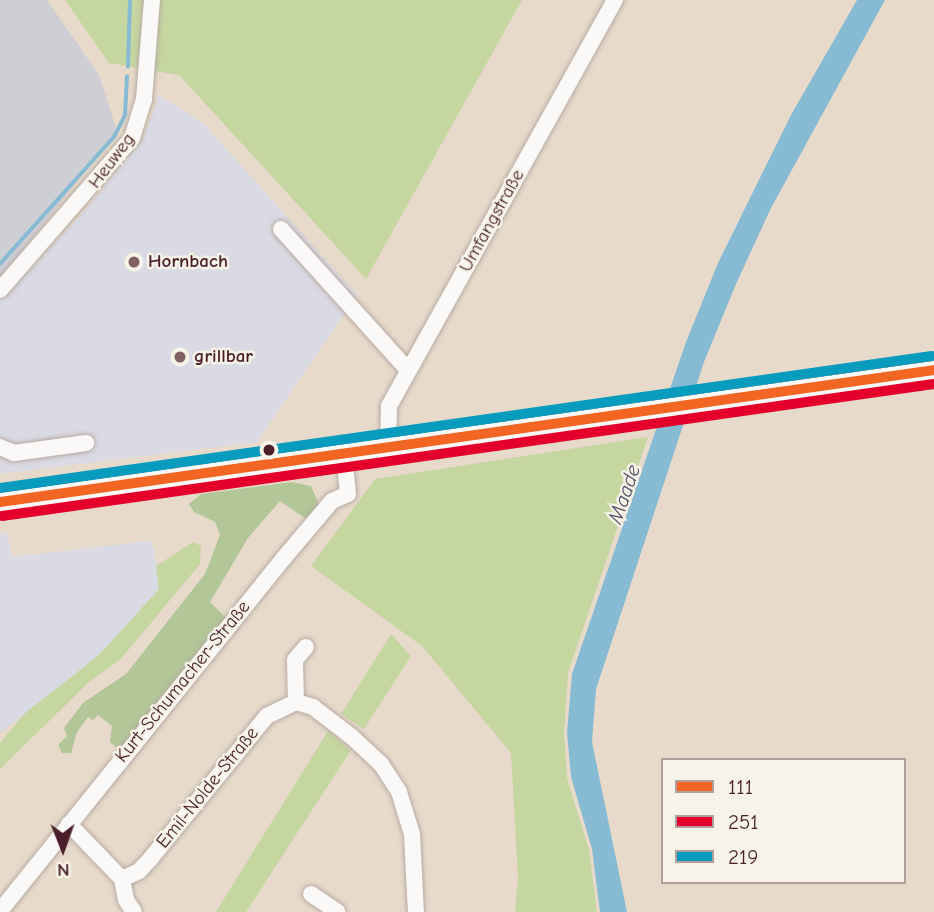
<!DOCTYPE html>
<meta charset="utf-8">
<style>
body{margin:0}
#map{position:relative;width:934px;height:912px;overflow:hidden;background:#e7dacb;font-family:"Comic Neue",sans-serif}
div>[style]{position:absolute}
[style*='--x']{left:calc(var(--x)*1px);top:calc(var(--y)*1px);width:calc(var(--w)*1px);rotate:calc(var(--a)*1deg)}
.built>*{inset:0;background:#dadae4}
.industrial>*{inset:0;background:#ceced5}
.green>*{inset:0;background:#c5d6a1}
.forest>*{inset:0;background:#b2c697}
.water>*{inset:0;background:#86bbd3}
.pier>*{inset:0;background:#e7dacb}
.stream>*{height:3.5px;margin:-1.75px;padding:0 1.75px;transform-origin:1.75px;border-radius:1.75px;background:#86bbd3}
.roads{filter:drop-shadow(0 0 2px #b8aba3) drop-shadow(0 0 2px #b8aba3)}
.minor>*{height:16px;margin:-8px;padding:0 8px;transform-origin:8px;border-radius:8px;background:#fbf9f7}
.major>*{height:19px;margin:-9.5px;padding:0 9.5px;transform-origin:9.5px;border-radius:9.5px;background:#fbf9f7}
.bus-1>*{height:10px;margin:-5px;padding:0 5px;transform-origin:5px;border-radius:5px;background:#f26522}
.bus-2>*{height:10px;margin:-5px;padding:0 5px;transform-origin:5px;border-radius:5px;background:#e4002b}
.bus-3>*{height:10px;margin:-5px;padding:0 5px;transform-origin:5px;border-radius:5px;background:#079bbe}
.dots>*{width:19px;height:19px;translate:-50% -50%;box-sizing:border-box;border:4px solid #f7f3e8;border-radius:50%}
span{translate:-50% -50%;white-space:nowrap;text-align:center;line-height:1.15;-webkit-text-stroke:5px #f7f3e8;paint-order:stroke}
.street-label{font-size:19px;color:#4a1f2b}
.poi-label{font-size:19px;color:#4a1f2b;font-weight:700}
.left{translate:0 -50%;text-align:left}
.water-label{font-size:21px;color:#505167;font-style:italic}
.legend{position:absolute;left:661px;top:758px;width:245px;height:126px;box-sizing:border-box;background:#f7f3e8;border:2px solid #b29e9c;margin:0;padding:9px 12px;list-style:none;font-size:21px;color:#4a1f2b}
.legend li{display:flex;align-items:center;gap:14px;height:35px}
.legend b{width:35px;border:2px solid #b29e9c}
.north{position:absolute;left:28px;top:814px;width:70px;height:70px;-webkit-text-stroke:5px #f7f3e8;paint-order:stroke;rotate:179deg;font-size:19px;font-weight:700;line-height:28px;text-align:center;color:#4a1f2b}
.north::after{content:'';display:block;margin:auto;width:24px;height:32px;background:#4a1f2b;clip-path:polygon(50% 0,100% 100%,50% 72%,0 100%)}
</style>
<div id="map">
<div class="built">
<i style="clip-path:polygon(159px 95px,204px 124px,357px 295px,257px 442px,0 474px,0 300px,77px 220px,143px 139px)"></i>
<i style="clip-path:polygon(7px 532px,12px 557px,149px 541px,154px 548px,159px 589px,99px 655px,0 733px,0 533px)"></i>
</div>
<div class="industrial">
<i style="clip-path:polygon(0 0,47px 0,99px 75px,117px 131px,0 279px)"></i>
</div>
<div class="green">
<i style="clip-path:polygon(65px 0,522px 0,366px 279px,179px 75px,109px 63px)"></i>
<i style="clip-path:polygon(648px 437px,568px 673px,564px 732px,567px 778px,589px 850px,597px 912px,515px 912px,518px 878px,511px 753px,422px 646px,311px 566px,375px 479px)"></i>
<i style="clip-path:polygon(193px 542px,201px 546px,200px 564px,120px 660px,89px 682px,0 769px,0 743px,24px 714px,99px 655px,159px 589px,156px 566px)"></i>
<i style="clip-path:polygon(391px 634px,411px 656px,364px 729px,341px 714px)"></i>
<i style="clip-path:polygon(328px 731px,351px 750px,246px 912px,216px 912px)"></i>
</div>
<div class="forest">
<i style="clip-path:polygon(291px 482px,311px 486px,319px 504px,306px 519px,280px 501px,248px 538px,210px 602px,226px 618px,171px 691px,120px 750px,110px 742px,112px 726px,98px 715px,93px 720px,88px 717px,77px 732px,71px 753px,62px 753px,58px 745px,67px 736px,64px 728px,83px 703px,126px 674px,205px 574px,220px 535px,215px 522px,194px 512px,189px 504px,201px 494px)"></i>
</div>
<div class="water">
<i style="clip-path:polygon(857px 0,885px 0,771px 208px,736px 284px,704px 362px,596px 689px,592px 742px,627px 912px,600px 912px,592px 849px,571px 777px,567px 733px,572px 674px,686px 342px,718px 263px,791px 115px)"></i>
</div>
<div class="pier">
<i style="clip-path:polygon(699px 389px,689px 420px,653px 425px,664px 394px)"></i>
</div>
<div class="stream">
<i style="--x:128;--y:67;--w:67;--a:-88.3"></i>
<i style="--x:0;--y:264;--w:171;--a:-48.1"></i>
<i style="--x:114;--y:137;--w:25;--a:-63"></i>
<i style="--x:125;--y:115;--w:38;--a:-87"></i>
</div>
<div class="roads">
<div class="minor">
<i style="--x:281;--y:229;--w:190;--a:48"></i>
<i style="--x:0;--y:290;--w:201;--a:-49"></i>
<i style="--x:132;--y:138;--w:41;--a:-72.9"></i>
<i style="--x:144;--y:99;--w:99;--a:-85.4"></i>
<i style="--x:0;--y:447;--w:15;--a:23"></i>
<i style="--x:14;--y:453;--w:73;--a:-7.9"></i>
<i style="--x:388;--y:447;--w:41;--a:-88.6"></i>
<i style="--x:389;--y:406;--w:465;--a:-60.9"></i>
<i style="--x:296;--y:702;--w:42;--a:-91.4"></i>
<i style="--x:295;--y:660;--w:17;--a:-50"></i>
<i style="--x:69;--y:824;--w:76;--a:46.1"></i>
<i style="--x:122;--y:879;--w:21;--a:79"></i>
<i style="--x:126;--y:900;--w:14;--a:56"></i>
<i style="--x:122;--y:879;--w:19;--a:-25"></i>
<i style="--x:139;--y:871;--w:18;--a:-47"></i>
<i style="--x:151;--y:858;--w:183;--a:-50.8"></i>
<i style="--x:267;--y:716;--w:32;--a:-26"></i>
<i style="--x:296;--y:702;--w:18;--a:16"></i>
<i style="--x:313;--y:707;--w:49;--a:37.6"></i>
<i style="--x:352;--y:737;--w:40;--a:43"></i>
<i style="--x:381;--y:764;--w:33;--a:57"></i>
<i style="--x:399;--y:792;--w:44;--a:72.8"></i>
<i style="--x:412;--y:834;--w:78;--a:87.1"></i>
<i style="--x:311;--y:894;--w:32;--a:34"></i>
<i style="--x:0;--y:911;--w:452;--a:-51.2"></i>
<i style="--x:283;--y:559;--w:76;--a:-49.8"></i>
<i style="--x:332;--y:501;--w:17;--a:-24"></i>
<i style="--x:348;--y:494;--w:41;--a:-95.6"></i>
</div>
<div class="major">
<i style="--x:0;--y:502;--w:943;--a:-8.04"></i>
</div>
</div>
<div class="bus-1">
<i style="--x:0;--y:502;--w:943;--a:-8.04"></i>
</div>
<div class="bus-2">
<i style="--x:2;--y:516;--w:941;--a:-8.06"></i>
</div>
<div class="bus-3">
<i style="--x:0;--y:488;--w:941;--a:-8.06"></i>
</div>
<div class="dots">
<i style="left:134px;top:262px;background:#816063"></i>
<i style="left:180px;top:357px;background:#816063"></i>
<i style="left:269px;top:450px;background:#4a1f2b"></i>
</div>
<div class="street-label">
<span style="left:112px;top:161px;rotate:-53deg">Heuweg</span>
<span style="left:492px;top:221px;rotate:-61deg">Umfangstraße</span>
<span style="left:183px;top:682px;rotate:-51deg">Kurt-Schumacher-Straße</span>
<span style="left:208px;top:788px;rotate:-51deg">Emil-Nolde-Straße</span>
</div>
<div class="poi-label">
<span class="left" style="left:148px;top:262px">Hornbach</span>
<span class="left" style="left:194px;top:357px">grillbar</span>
</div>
<div class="water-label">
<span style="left:624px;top:494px;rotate:-71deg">Maade</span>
</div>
<ul class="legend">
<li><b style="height:9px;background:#f26522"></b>111</li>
<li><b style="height:9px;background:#e4002b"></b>251</li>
<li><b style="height:9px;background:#079bbe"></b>219</li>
</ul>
<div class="north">N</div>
</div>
